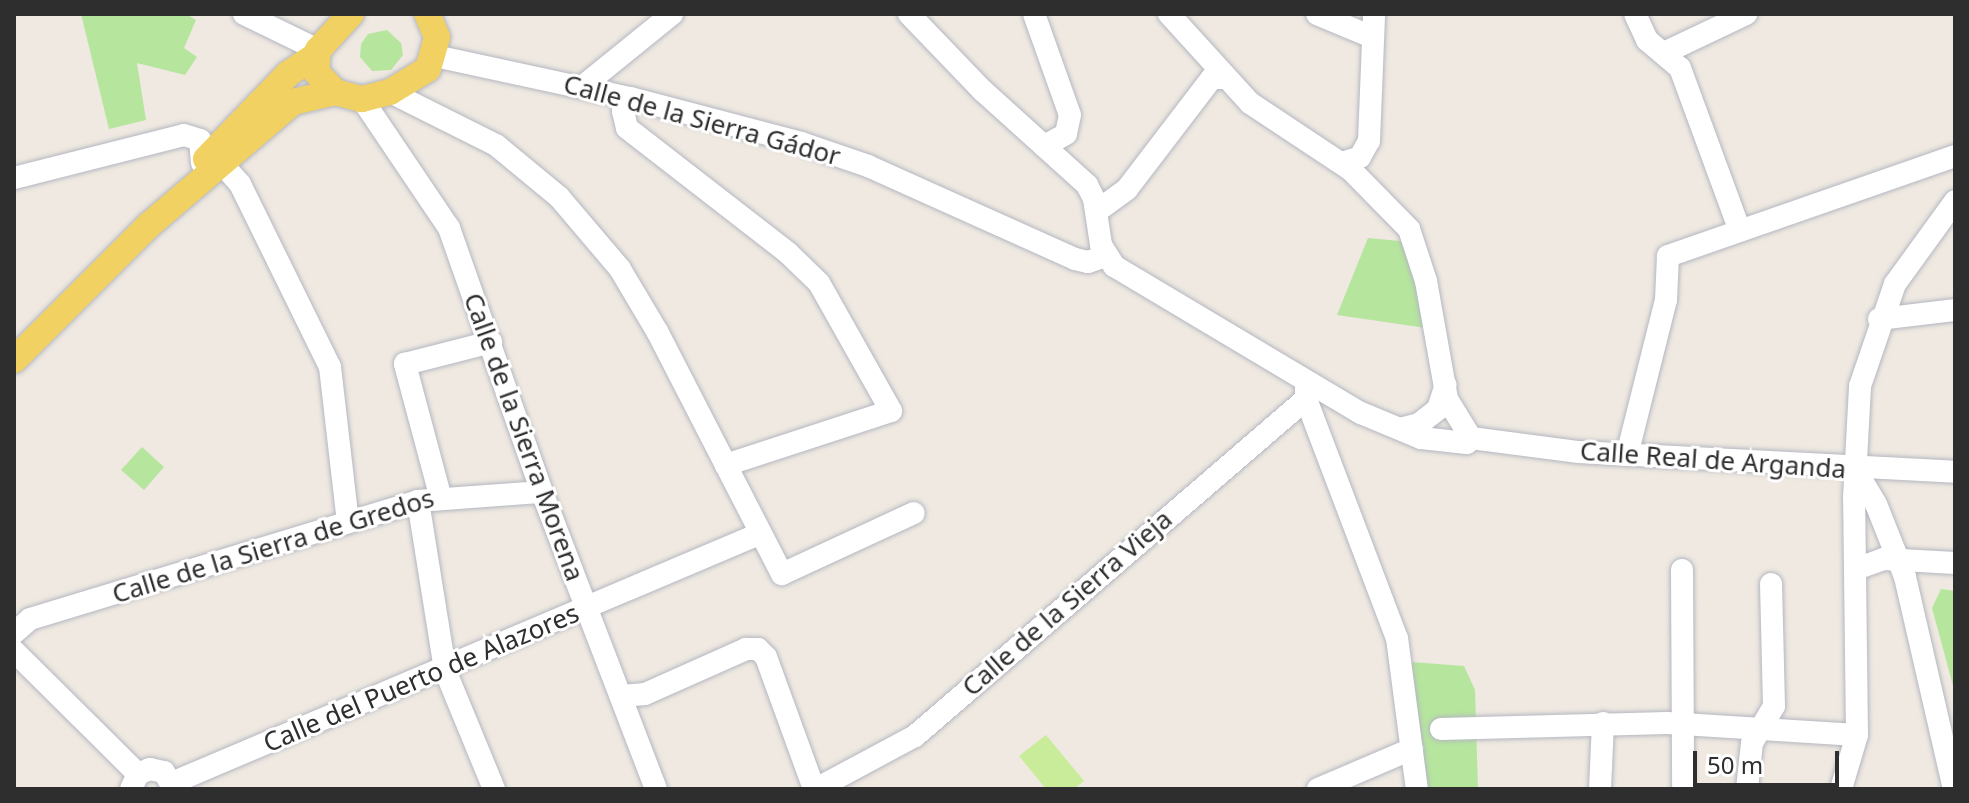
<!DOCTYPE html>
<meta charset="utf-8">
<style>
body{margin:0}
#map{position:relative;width:1969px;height:803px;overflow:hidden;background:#efe9e1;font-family:"Noto Sans",sans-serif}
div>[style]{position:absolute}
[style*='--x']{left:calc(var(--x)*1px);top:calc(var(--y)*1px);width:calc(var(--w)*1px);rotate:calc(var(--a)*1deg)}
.green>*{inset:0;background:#b6e59e}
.pitch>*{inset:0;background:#c9ec9a}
.roads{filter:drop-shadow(0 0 2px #b4b7c1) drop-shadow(0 0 2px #b4b7c1)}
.minor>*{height:22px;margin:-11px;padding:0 11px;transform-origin:11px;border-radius:11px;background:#fff}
.major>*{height:26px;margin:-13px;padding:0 13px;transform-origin:13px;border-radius:13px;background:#f2d163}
span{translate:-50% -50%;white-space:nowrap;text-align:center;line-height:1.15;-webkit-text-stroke:6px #fff;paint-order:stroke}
.street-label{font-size:26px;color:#2e2e2e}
.frame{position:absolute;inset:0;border:16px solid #2e2e2e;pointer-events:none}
.scale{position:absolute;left:1693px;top:751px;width:146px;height:36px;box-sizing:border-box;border:4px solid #2e2e2e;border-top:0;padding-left:10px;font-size:24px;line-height:28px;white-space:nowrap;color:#2e2e2e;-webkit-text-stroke:6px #fff;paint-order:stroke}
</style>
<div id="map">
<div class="green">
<i style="clip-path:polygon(81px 14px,186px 14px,196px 20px,184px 48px,197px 57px,185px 75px,137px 63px,146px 120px,109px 129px)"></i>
<i style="clip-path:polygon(387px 30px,401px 43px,403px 55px,391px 70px,372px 71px,360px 57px,361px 44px,368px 34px)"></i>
<i style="clip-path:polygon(1368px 238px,1411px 242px,1426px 328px,1337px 315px)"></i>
<i style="clip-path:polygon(142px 447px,164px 467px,144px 490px,121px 470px)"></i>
<i style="clip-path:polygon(1941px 589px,1955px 591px,1955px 693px,1932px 608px)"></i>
<i style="clip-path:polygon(1411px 662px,1464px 666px,1475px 690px,1478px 789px,1417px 789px)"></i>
</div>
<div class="pitch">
<i style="clip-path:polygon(1046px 735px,1084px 781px,1074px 789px,1046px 789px,1019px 756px)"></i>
</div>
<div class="roads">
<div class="minor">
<i style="--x:244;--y:14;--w:82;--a:25.9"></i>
<i style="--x:909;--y:14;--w:105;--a:46.2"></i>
<i style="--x:982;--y:90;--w:142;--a:42.1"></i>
<i style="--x:1087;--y:185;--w:16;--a:63"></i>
<i style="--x:1094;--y:199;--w:47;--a:81.3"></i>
<i style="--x:1101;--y:245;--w:25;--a:58"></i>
<i style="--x:1114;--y:266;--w:287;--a:30.8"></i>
<i style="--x:1361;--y:413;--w:65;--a:22.6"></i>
<i style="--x:1421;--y:438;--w:46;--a:6.2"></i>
<i style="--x:1467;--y:443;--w:6;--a:-51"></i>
<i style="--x:1034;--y:14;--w:107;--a:70.4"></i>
<i style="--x:1070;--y:115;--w:19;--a:102"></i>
<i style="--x:1066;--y:134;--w:25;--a:151"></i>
<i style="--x:1169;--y:14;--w:120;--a:47.7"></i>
<i style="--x:1250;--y:103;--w:121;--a:33.6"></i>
<i style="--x:1351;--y:170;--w:83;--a:45.5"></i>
<i style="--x:1409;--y:229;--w:55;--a:71.9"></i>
<i style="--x:1426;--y:281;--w:120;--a:79.9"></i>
<i style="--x:1447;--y:399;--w:46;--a:58.4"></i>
<i style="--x:1317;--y:14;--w:60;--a:22.7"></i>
<i style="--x:1635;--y:14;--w:29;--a:65"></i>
<i style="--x:1647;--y:40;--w:43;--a:40.3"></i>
<i style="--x:1680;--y:68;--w:171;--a:69.8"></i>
<i style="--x:1666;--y:52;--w:89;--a:-25.4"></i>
<i style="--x:435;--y:56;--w:199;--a:12.2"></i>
<i style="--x:630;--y:98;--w:177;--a:14.7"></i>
<i style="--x:801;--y:143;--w:71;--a:18.9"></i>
<i style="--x:868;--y:166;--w:227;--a:24.2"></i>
<i style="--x:1075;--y:259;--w:13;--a:13"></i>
<i style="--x:1088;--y:262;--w:18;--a:-19"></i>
<i style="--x:582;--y:87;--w:116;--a:-39"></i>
<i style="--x:390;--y:92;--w:119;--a:26.6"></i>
<i style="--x:496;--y:145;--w:82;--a:39.5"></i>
<i style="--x:559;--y:197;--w:94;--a:49.7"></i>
<i style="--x:620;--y:269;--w:74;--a:59.3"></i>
<i style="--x:658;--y:333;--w:271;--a:62.8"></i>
<i style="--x:782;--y:574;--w:145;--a:-24.8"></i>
<i style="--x:630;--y:98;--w:15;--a:118"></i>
<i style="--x:623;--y:111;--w:17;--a:77"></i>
<i style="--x:627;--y:128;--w:204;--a:37.8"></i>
<i style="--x:788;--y:253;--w:43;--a:44.1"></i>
<i style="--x:819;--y:283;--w:147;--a:60.6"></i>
<i style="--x:891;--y:411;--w:174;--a:161.9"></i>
<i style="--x:362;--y:99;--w:156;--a:56"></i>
<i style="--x:449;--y:228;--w:280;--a:70.6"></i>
<i style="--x:542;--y:492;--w:318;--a:69"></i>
<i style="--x:1342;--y:163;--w:19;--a:-18"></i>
<i style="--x:1360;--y:157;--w:18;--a:-61"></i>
<i style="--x:1369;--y:141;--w:127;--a:-87.7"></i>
<i style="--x:223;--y:165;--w:25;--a:48"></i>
<i style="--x:240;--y:184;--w:204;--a:63.8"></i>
<i style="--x:330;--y:367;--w:156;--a:83.4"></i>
<i style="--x:14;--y:178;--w:175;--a:-14.2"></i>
<i style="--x:184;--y:135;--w:17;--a:17"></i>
<i style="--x:200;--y:140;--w:23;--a:85"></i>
<i style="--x:1097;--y:211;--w:37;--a:-36"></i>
<i style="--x:1127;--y:189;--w:140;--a:-52.6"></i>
<i style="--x:1212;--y:78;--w:14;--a:0"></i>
<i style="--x:1879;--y:319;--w:77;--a:-6.8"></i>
<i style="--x:1306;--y:388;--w:11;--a:90"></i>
<i style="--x:1306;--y:399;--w:256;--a:69.2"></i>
<i style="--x:1397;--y:638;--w:152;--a:82.5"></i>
<i style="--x:1404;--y:428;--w:16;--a:-15"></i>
<i style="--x:1419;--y:424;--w:24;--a:-38"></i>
<i style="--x:1438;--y:409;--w:25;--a:-72"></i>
<i style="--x:1471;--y:438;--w:109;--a:7.4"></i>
<i style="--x:1579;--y:452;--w:377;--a:3"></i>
<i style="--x:1627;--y:455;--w:160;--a:-75.9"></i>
<i style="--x:1666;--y:300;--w:44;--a:-87.4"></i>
<i style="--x:1668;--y:256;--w:304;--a:-19.2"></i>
<i style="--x:1855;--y:469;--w:41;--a:59"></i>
<i style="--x:1876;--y:504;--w:79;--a:68.3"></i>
<i style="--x:1905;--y:577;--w:218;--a:77"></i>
<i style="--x:440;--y:495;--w:136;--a:-105"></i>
<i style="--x:405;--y:364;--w:89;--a:-14.3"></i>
<i style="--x:418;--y:501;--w:171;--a:80.9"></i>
<i style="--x:445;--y:670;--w:129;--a:67.6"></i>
<i style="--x:1856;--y:569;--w:29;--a:-20"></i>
<i style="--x:1883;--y:559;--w:72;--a:3.2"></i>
<i style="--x:1682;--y:570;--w:219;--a:89.7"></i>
<i style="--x:14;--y:633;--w:21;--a:-41"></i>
<i style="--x:30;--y:619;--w:406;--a:-16.9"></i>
<i style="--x:418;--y:501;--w:124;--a:-4.2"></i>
<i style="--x:14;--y:651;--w:175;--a:44.8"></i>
<i style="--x:622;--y:696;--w:23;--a:-5"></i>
<i style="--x:645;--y:694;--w:111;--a:-24"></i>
<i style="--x:746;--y:649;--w:12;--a:0"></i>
<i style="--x:758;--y:649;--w:11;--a:45"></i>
<i style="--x:766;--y:657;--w:140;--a:70"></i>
<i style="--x:1441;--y:729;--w:226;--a:-1.5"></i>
<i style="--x:1667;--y:723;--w:190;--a:3.6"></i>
<i style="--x:172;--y:783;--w:638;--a:-22.99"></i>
<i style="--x:131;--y:789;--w:17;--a:-65"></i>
<i style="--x:138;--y:774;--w:13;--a:-23"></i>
<i style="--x:150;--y:769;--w:14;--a:12"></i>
<i style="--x:164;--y:772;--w:20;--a:60"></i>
<i style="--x:816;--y:789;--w:112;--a:-28.2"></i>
<i style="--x:915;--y:736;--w:516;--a:-40.76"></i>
<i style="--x:1318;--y:789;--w:102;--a:-23.1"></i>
<i style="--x:1600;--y:789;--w:66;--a:-87.4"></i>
<i style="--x:1747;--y:789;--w:46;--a:-83.8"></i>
<i style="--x:1752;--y:743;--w:43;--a:-59.3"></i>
<i style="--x:1774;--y:706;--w:122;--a:-91.4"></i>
<i style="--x:1841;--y:789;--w:56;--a:-73.5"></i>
<i style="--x:1857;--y:735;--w:237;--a:-90.7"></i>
<i style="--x:1854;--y:498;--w:112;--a:-86.9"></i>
<i style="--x:1860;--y:386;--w:108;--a:-71.1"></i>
<i style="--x:1895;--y:284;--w:102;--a:-54.1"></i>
</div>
<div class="major">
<i style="--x:351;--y:14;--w:49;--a:132.5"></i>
<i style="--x:318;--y:50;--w:22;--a:95"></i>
<i style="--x:316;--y:72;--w:28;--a:46"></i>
<i style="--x:335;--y:92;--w:28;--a:15"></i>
<i style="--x:362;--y:99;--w:29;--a:-14"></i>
<i style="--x:390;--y:92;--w:44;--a:-31.2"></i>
<i style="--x:428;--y:69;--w:33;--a:-74"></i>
<i style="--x:437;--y:37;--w:25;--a:-113"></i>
<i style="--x:206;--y:159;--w:118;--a:-46"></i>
<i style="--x:288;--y:74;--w:34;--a:-34"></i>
<i style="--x:14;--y:360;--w:190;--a:-45"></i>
<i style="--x:148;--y:226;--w:191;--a:-40.5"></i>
<i style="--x:293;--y:102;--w:43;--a:-13.4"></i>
</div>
</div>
<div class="street-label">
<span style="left:702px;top:120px;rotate:15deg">Calle de la Sierra Gádor</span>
<span style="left:524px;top:437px;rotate:70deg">Calle de la Sierra Morena</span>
<span style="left:1713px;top:460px;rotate:4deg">Calle Real de Arganda</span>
<span style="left:273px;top:546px;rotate:-17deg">Calle de la Sierra de Gredos</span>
<span style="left:1067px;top:603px;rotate:-41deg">Calle de la Sierra Vieja</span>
<span style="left:421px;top:678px;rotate:-23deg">Calle del Puerto de Alazores</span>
</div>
<div class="frame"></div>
<div class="scale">50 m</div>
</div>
